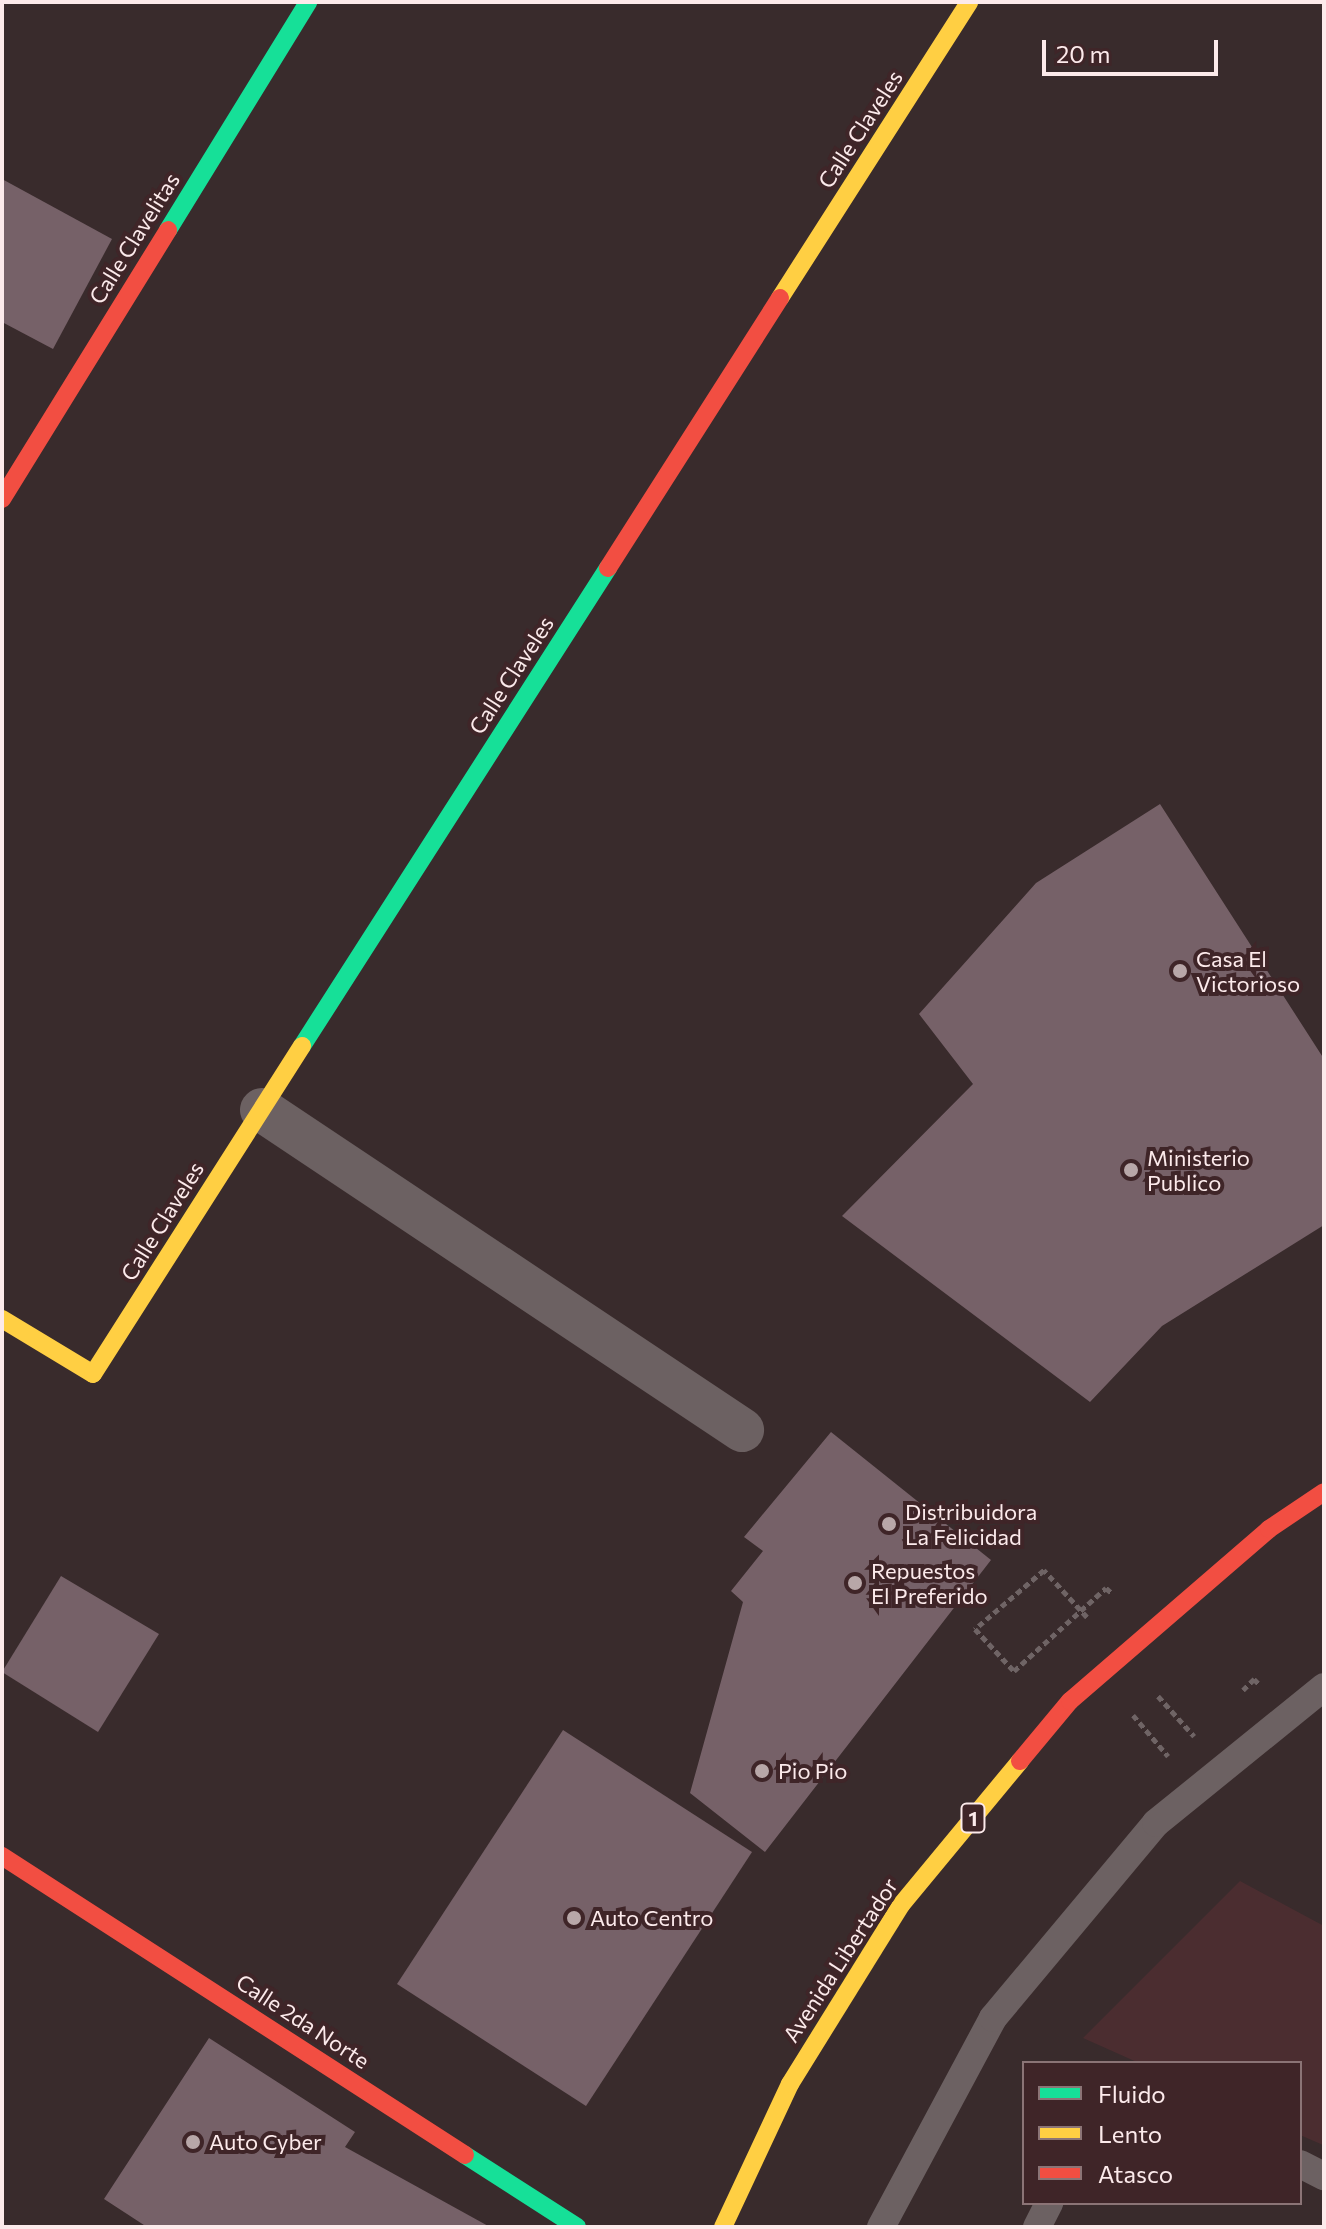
<!DOCTYPE html>
<style>
body{margin:0}
#map{position:relative;width:1326px;height:2229px;overflow:hidden;background:#392b2c;font-family:Commissioner,sans-serif}
div>[style]{position:absolute}
[style*='--x']{left:calc(var(--x)*1px);top:calc(var(--y)*1px);width:calc(var(--w)*1px);rotate:calc(var(--a)*1deg)}
.built>*{inset:0;background:#4b2d30}
.building>*{inset:0;background:#766168}
.path>*{height:5px;margin-top:-2.5px;transform-origin:0;background:repeating-linear-gradient(90deg,#6f6465 0 6px,transparent 0 10px)}
.lane>*{height:28px;margin:-14px;padding:0 14px;transform-origin:14px;border-radius:14px;background:#6c6162}
.street>*{height:44px;margin:-22px;padding:0 22px;transform-origin:22px;border-radius:22px;background:#6c6162}
.fast>*{height:18px;margin:-9px;padding:0 9px;transform-origin:9px;border-radius:9px;background:#16e098}
.slow>*{height:18px;margin:-9px;padding:0 9px;transform-origin:9px;border-radius:9px;background:#ffcf43}
.jam>*{height:18px;margin:-9px;padding:0 9px;transform-origin:9px;border-radius:9px;background:#f24e42}
.dots>*{width:22px;height:22px;translate:-50% -50%;box-sizing:border-box;border:4px solid #3f2528;border-radius:50%}
span{translate:-50% -50%;white-space:nowrap;text-align:center;line-height:1.15;-webkit-text-stroke:8px #3f2528;paint-order:stroke}
.shield-label span{padding:2px 6px;background:#3f2528;border:2px solid;border-radius:6px;-webkit-text-stroke-width:0}
.shield-label{font-size:20px;color:#fceaeb;font-weight:700}
.street-label{font-size:22px;color:#fceaeb}
.poi-label{font-size:22px;color:#fceaeb}
.left{translate:0 -50%;text-align:left}
.frame{position:absolute;inset:0;border:4px solid #fceaeb;pointer-events:none}
.legend{position:absolute;left:1022px;top:2061px;width:280px;height:144px;box-sizing:border-box;background:#3f2528;border:2px solid #8b7476;margin:0;padding:10px 14px;list-style:none;font-size:24px;color:#fceaeb}
.legend li{display:flex;align-items:center;gap:16px;height:40px}
.legend b{width:40px;border:2px solid #8b7476}
.scale{position:absolute;left:1042px;top:40px;width:176px;height:36px;box-sizing:border-box;border:4px solid #fceaeb;border-top:0;padding-left:10px;font-size:24px;line-height:28px;white-space:nowrap;color:#fceaeb;-webkit-text-stroke:6px #3f2528;paint-order:stroke}
</style>
<div id="map">
<div class="built">
<i style="clip-path:polygon(1240px 1881px,1324px 1926px,1323px 2145px,1300px 2135px,1300px 2063px,1139px 2063px,1083px 2038px)"></i>
</div>
<div class="building">
<i style="clip-path:polygon(2px 179px,112px 239px,53px 349px,2px 322px)"></i>
<i style="clip-path:polygon(1160px 804px,1324px 1059px,1324px 1225px,1162px 1326px,1090px 1402px,842px 1216px,973px 1084px,919px 1014px,1036px 883px)"></i>
<i style="clip-path:polygon(831px 1432px,991px 1560px,765px 1852px,690px 1793px,743px 1602px,731px 1591px,763px 1551px,744px 1537px)"></i>
<i style="clip-path:polygon(61px 1576px,159px 1634px,98px 1732px,2px 1672px)"></i>
<i style="clip-path:polygon(563px 1730px,752px 1852px,586px 2106px,397px 1984px)"></i>
<i style="clip-path:polygon(209px 2038px,355px 2132px,345px 2147px,490px 2227px,147px 2227px,104px 2199px)"></i>
</div>
<div class="path">
<i style="--x:1087;--y:1617;--w:64;--a:-132.5"></i>
<i style="--x:1044;--y:1570;--w:91;--a:139.5"></i>
<i style="--x:975;--y:1629;--w:57;--a:47.1"></i>
<i style="--x:1014;--y:1671;--w:124;--a:-42.1"></i>
<i style="--x:1106;--y:1588;--w:9;--a:41"></i>
<i style="--x:1243;--y:1690;--w:16;--a:-45"></i>
<i style="--x:1254;--y:1679;--w:7;--a:45"></i>
<i style="--x:1158;--y:1696;--w:54;--a:48"></i>
<i style="--x:1133;--y:1715;--w:54;--a:49.5"></i>
</div>
<div class="lane">
<i style="--x:1300;--y:2164;--w:27;--a:27"></i>
<i style="--x:881;--y:2227;--w:237;--a:-61.8"></i>
<i style="--x:993;--y:2018;--w:254;--a:-50.1"></i>
<i style="--x:1156;--y:1823;--w:216;--a:-39"></i>
<i style="--x:1037;--y:2227;--w:27;--a:-63"></i>
</div>
<div class="street">
<i style="--x:262;--y:1110;--w:577;--a:33.69"></i>
</div>
<div class="fast">
<i style="--x:168;--y:230;--w:268;--a:-58.4"></i>
<i style="--x:302;--y:1046;--w:568;--a:-57.37"></i>
<i style="--x:465;--y:2155;--w:133;--a:32.7"></i>
</div>
<div class="slow">
<i style="--x:780;--y:298;--w:351;--a:-57.4"></i>
<i style="--x:2;--y:1319;--w:106;--a:31.1"></i>
<i style="--x:93;--y:1374;--w:389;--a:-57.5"></i>
<i style="--x:723;--y:2227;--w:158;--a:-64.9"></i>
<i style="--x:790;--y:2084;--w:211;--a:-58.2"></i>
<i style="--x:901;--y:1905;--w:187;--a:-50.4"></i>
</div>
<div class="jam">
<i style="--x:2;--y:499;--w:316;--a:-58.3"></i>
<i style="--x:608;--y:568;--w:320;--a:-57.5"></i>
<i style="--x:1020;--y:1761;--w:78;--a:-50.2"></i>
<i style="--x:1070;--y:1701;--w:263;--a:-40.8"></i>
<i style="--x:1269;--y:1529;--w:66;--a:-33.9"></i>
<i style="--x:2;--y:1856;--w:551;--a:32.85"></i>
</div>
<div class="dots">
<i style="left:1180px;top:971px;background:#b8a7a8"></i>
<i style="left:1131px;top:1170px;background:#b8a7a8"></i>
<i style="left:889px;top:1524px;background:#b8a7a8"></i>
<i style="left:855px;top:1583px;background:#b8a7a8"></i>
<i style="left:762px;top:1771px;background:#b8a7a8"></i>
<i style="left:574px;top:1918px;background:#b8a7a8"></i>
<i style="left:193px;top:2142px;background:#b8a7a8"></i>
</div>
<div class="shield-label">
<span style="left:973px;top:1818px">1</span>
</div>
<div class="street-label">
<span style="left:860px;top:129px;rotate:-57deg">Calle Claveles</span>
<span style="left:134px;top:238px;rotate:-58deg">Calle Clavelitas</span>
<span style="left:511px;top:675px;rotate:-57deg">Calle Claveles</span>
<span style="left:162px;top:1221px;rotate:-58deg">Calle Claveles</span>
<span style="left:840px;top:1960px;rotate:-57deg">Avenida Libertador</span>
<span style="left:303px;top:2021px;rotate:33deg">Calle 2da Norte</span>
</div>
<div class="poi-label">
<span class="left" style="left:1196px;top:971px">Casa El<br>Victorioso</span>
<span class="left" style="left:1147px;top:1170px">Ministerio<br>Publico</span>
<span class="left" style="left:905px;top:1524px">Distribuidora<br>La Felicidad</span>
<span class="left" style="left:871px;top:1583px">Repuestos<br>El Preferido</span>
<span class="left" style="left:778px;top:1771px">Pio Pio</span>
<span class="left" style="left:590px;top:1918px">Auto Centro</span>
<span class="left" style="left:209px;top:2142px">Auto Cyber</span>
</div>
<div class="frame"></div>
<ul class="legend">
<li><b style="height:10px;background:#16e098"></b>Fluido</li>
<li><b style="height:10px;background:#ffcf43"></b>Lento</li>
<li><b style="height:10px;background:#f24e42"></b>Atasco</li>
</ul>
<div class="scale">20 m</div>
</div>
